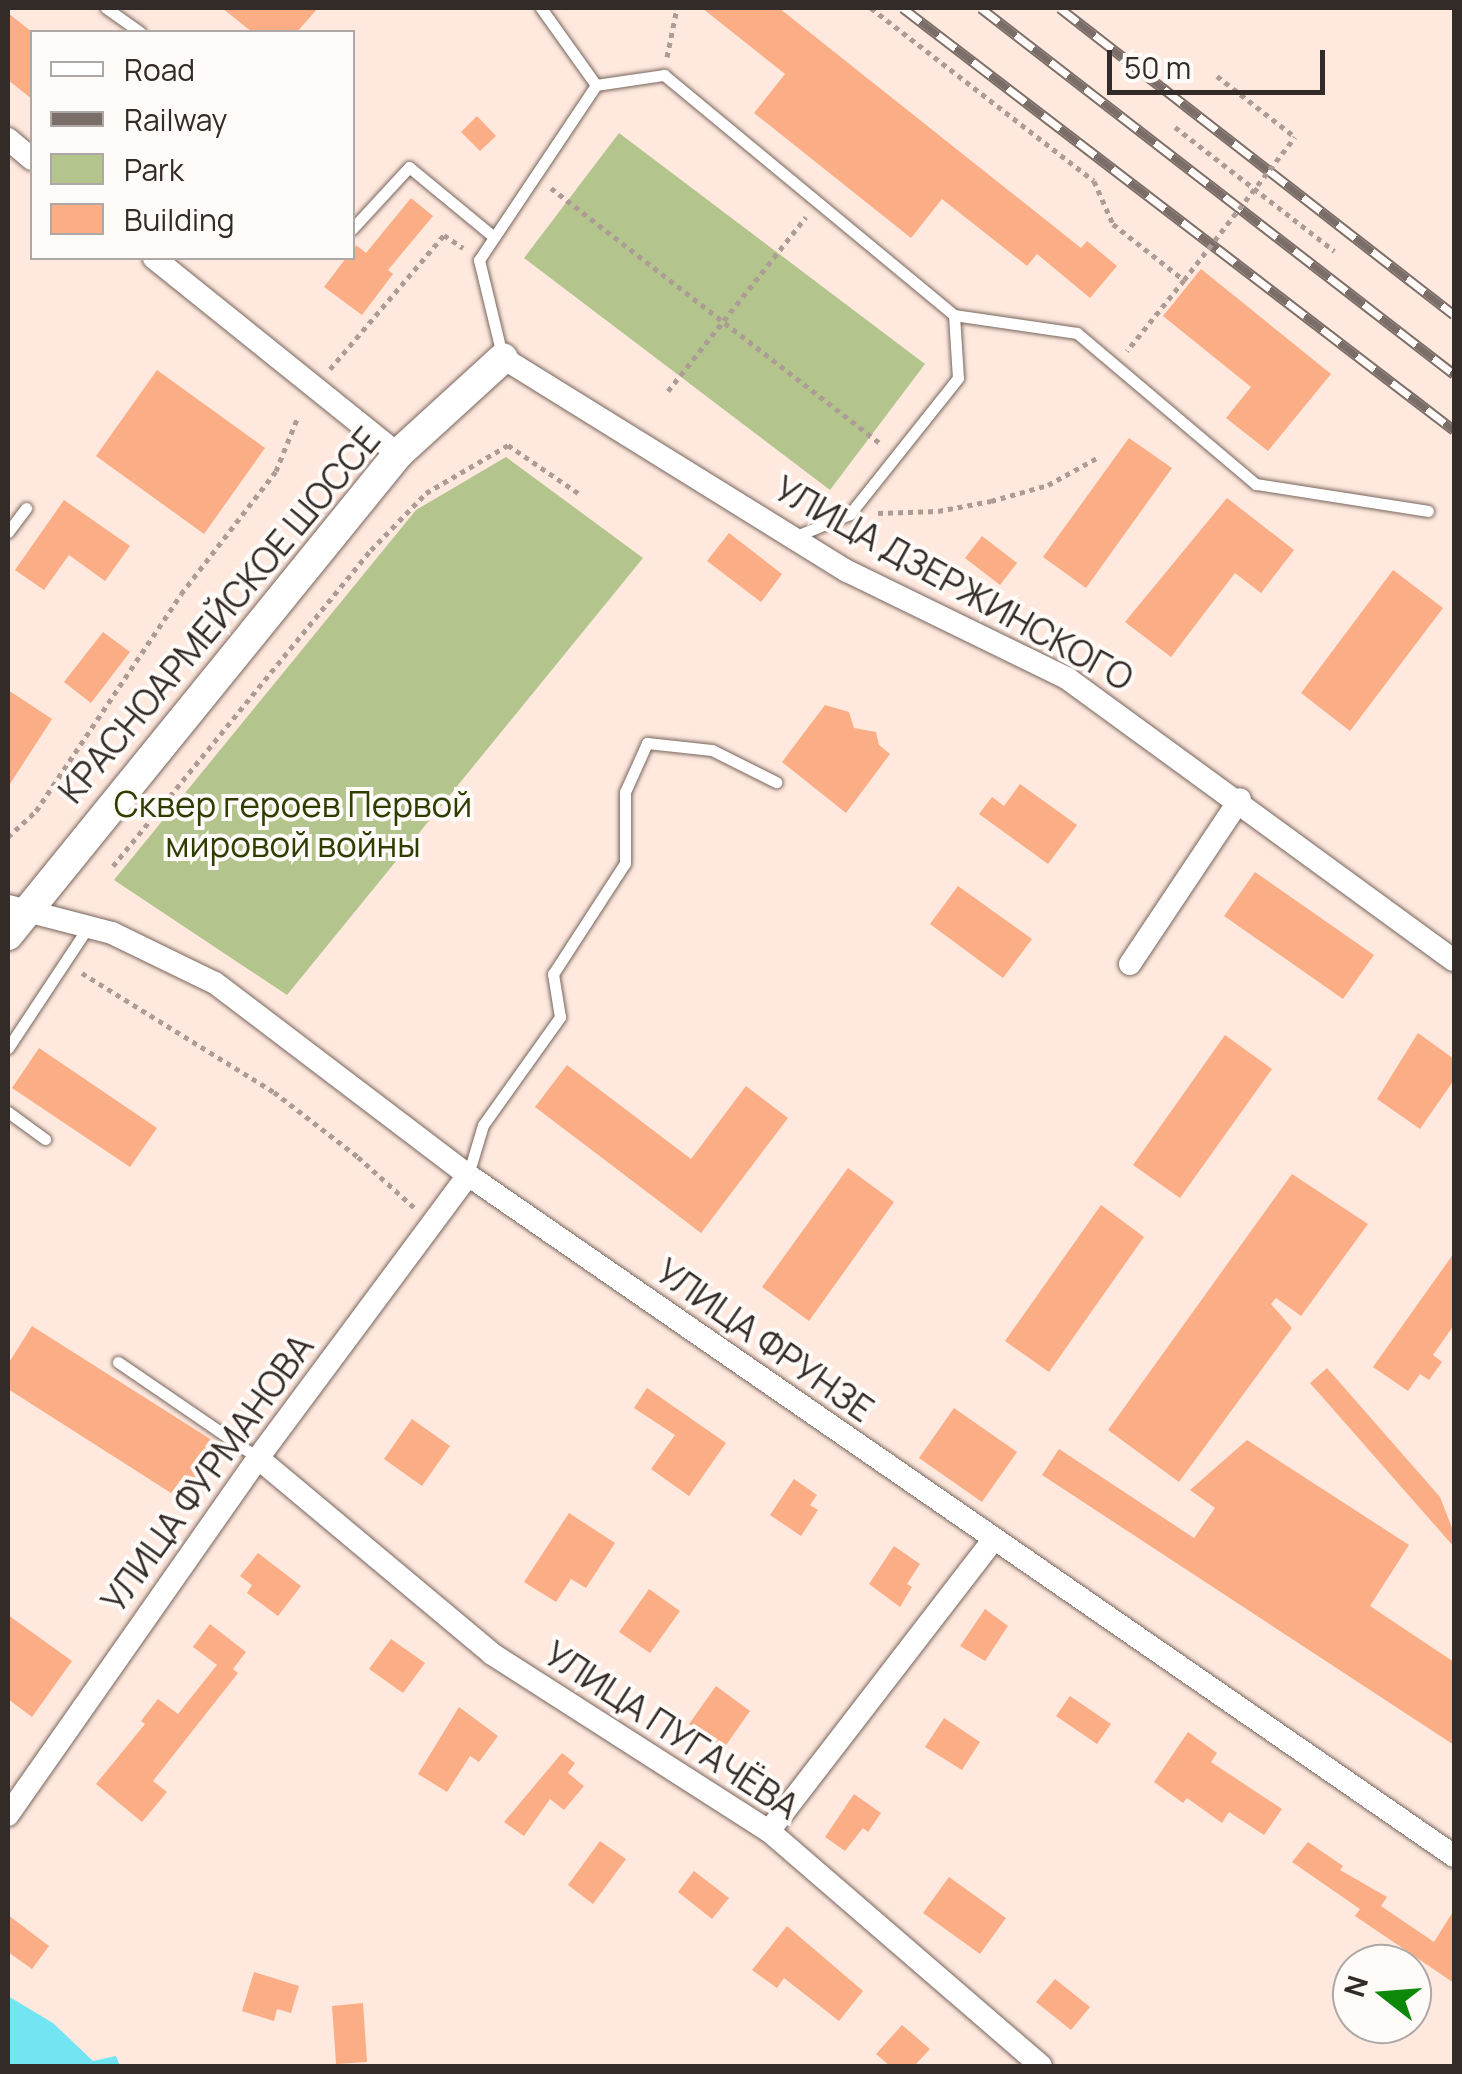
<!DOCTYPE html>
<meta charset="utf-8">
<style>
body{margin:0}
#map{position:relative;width:1462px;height:2074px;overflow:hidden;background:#ffe9df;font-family:Manrope,sans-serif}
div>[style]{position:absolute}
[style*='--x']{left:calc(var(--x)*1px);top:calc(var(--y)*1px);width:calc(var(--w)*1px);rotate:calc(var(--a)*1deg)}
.green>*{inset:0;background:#b3c48d}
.water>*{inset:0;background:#73e5f2}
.building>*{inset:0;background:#fbae86}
.path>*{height:5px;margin-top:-2.5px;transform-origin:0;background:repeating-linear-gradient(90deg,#ad9c95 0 5px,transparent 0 10px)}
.roads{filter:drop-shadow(0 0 2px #77655c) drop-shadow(0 0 2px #77655c)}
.service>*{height:11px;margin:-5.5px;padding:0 5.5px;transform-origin:5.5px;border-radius:5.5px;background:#fff}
.minor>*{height:22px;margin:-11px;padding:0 11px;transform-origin:11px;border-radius:11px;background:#fff}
.tertiary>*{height:30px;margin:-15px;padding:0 15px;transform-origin:15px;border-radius:15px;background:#fff}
.rail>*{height:11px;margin-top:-5.5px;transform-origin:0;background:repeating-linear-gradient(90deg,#fffbf9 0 22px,#7b6e68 0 44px);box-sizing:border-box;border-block:2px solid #7b6e68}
.path-bridge>*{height:5px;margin-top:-2.5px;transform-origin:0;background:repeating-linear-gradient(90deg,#ad9c95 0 5px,transparent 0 10px)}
span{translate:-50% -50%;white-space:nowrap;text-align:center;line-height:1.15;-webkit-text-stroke:8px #fffbf9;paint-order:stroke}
.street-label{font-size:35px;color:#332b27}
.park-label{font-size:35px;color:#303d01}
.frame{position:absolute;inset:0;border:10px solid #332b27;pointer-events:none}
.legend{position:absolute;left:30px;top:30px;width:325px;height:230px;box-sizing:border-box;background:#fffbf9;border:2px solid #ada8a5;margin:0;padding:12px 18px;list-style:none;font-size:30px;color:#332b27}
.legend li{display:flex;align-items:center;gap:20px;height:50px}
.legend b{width:50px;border:2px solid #ada8a5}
.north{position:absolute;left:1332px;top:1944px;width:100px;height:100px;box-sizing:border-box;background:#fffbf9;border:2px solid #ada8a5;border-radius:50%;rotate:287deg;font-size:28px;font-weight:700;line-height:40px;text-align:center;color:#332b27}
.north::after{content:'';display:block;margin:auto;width:35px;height:45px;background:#0e8809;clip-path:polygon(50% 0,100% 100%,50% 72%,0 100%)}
.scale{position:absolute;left:1107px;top:50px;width:218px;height:45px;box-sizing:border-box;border:5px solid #332b27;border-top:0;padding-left:12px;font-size:30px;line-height:35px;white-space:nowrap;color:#332b27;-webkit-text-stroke:8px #fffbf9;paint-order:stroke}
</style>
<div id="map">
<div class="green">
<i style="clip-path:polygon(619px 133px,925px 364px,830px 490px,524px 258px)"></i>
<i style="clip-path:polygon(506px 457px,643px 558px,287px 995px,114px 880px,416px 510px)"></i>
</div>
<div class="water">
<i style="clip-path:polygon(8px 1996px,53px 2023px,93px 2061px,116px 2056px,120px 2066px,8px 2066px)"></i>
</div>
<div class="building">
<i style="clip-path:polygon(222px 8px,318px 8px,297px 32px,252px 32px)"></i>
<i style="clip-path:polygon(702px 8px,779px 8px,1081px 248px,1087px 241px,1117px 266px,1090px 298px,1037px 254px,1027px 266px,942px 199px,911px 238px,754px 113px,785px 74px)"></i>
<i style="clip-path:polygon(8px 13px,32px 32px,32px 99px,8px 80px)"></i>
<i style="clip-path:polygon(477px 116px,496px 136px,480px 151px,461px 132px)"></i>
<i style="clip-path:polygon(411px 198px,433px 216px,388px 270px,393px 274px,362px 315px,324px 287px,346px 258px,352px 258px,356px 245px,366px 253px)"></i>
<i style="clip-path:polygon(1201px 269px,1331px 374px,1268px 451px,1226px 418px,1251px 387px,1163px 316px)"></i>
<i style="clip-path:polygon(157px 370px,265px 448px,204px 534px,96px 456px)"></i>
<i style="clip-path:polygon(1129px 438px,1172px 468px,1086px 588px,1043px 557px)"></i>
<i style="clip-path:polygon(1227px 498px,1294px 550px,1261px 593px,1235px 573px,1171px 657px,1125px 622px)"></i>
<i style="clip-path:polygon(64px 500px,130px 546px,105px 581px,69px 555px,44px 590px,15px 570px)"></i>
<i style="clip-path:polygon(729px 533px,782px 574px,761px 602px,707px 561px)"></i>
<i style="clip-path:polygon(982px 536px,1017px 563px,1000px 585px,965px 558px)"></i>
<i style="clip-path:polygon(1393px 570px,1443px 608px,1350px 731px,1301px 693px)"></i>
<i style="clip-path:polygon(103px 632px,130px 652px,91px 703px,64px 682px)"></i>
<i style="clip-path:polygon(8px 690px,52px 719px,8px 787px)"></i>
<i style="clip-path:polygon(825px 705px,849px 712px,854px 728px,876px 732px,879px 745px,890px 754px,846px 813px,782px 762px)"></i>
<i style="clip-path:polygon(1020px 784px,1077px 825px,1048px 864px,979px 814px,992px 797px,1004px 806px)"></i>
<i style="clip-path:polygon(1255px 872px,1374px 955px,1343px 999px,1224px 916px)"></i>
<i style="clip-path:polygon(958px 886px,1032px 939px,1003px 978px,930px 924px)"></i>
<i style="clip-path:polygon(1418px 1033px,1454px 1059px,1454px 1080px,1420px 1129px,1377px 1099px)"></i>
<i style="clip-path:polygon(1225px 1035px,1272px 1069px,1180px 1198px,1133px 1165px)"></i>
<i style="clip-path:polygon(39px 1048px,157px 1128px,130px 1167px,12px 1088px)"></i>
<i style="clip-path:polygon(567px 1065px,691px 1159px,746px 1086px,788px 1118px,701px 1233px,535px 1107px)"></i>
<i style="clip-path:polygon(848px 1168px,894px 1202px,809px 1321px,762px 1287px)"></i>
<i style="clip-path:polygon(1292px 1174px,1368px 1224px,1301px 1316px,1276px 1298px,1271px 1304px,1292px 1328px,1179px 1482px,1108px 1430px)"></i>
<i style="clip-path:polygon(1101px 1205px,1144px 1237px,1049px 1372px,1005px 1341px)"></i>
<i style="clip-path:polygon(1454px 1253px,1454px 1325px,1433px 1355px,1442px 1362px,1429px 1380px,1420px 1374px,1408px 1391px,1373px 1367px)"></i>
<i style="clip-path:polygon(32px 1326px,218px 1444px,182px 1500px,8px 1389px,8px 1364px)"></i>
<i style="clip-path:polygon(1327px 1368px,1440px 1497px,1454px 1533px,1454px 1547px,1310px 1383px)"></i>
<i style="clip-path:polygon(647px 1388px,726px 1443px,689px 1496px,651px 1469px,675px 1435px,634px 1408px)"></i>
<i style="clip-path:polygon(954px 1408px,1017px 1452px,982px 1502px,919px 1458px)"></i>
<i style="clip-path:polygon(412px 1419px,450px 1446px,422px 1486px,384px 1459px)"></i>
<i style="clip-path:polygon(1247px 1440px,1409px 1545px,1370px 1606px,1454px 1662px,1454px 1745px,1042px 1475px,1059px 1449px,1194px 1538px,1215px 1508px,1190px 1490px)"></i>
<i style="clip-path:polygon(794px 1479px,817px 1495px,810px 1505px,818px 1510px,801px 1536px,770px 1515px)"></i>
<i style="clip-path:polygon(569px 1513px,615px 1543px,586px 1588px,571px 1579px,556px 1602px,524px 1582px)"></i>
<i style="clip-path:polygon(894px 1546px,920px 1564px,907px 1584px,912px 1587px,900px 1607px,869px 1584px)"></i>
<i style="clip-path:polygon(258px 1553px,301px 1586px,278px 1616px,247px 1593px,252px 1585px,240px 1576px)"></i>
<i style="clip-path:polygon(649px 1589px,680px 1611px,650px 1653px,619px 1632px)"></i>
<i style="clip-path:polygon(985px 1609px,1008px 1626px,985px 1661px,960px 1646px)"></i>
<i style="clip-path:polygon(8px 1615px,72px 1661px,32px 1717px,8px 1699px)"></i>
<i style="clip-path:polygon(210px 1624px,246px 1652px,233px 1669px,238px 1673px,153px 1781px,167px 1792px,142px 1822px,96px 1784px,145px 1724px,141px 1721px,158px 1699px,178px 1714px,217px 1665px,193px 1647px)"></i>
<i style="clip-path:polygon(391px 1639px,425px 1663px,403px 1693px,369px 1669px)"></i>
<i style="clip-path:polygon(716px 1686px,750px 1711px,724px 1748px,689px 1724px)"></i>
<i style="clip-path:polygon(1070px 1696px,1111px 1724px,1097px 1744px,1056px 1716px)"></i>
<i style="clip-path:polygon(459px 1707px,498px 1736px,479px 1762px,470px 1756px,447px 1792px,418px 1774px)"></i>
<i style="clip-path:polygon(944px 1718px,980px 1742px,962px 1770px,925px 1747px)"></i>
<i style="clip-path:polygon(1188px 1732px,1217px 1753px,1211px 1762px,1282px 1809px,1264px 1835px,1229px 1812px,1222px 1823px,1187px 1798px,1183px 1803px,1154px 1782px)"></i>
<i style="clip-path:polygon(562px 1753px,575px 1763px,568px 1773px,584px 1786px,564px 1810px,550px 1799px,524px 1836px,504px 1822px)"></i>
<i style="clip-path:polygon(854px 1794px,881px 1813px,868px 1832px,863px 1828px,845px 1851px,825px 1837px)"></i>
<i style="clip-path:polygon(600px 1841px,626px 1859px,593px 1904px,568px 1885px)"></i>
<i style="clip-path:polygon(1308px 1842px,1343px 1866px,1340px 1870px,1387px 1897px,1381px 1906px,1434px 1942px,1454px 1910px,1454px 1983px,1355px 1916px,1360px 1909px,1292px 1862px)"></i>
<i style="clip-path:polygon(694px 1871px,729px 1898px,712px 1919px,678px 1892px)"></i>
<i style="clip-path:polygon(949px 1877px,1006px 1918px,980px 1954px,923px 1913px)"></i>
<i style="clip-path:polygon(8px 1915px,49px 1946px,32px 1969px,8px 1952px)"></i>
<i style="clip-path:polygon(787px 1926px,863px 1991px,839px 2021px,784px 1978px,777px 1988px,752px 1970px)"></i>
<i style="clip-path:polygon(254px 1972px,299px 1986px,291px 2013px,277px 2009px,274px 2021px,242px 2011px)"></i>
<i style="clip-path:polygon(1055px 1979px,1090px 2007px,1071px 2030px,1036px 2002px)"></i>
<i style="clip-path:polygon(363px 2003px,367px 2062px,336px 2064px,332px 2006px)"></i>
<i style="clip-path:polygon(902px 2025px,930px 2049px,914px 2066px,890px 2066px,876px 2054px)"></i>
</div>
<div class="path">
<i style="--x:871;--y:8;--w:282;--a:37.8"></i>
<i style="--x:1094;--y:181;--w:47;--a:66.2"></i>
<i style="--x:1113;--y:224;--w:90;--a:38.3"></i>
<i style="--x:1184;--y:280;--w:91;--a:128.8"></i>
<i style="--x:667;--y:57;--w:50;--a:-78.5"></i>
<i style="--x:1217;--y:76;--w:99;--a:38"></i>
<i style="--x:1175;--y:127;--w:202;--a:37.9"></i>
<i style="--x:551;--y:188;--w:419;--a:37.8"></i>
<i style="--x:330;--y:369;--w:176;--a:-49.6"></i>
<i style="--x:444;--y:235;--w:23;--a:34"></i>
<i style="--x:668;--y:391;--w:222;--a:-51.6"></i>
<i style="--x:878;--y:513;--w:60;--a:-1.9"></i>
<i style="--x:938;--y:511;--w:54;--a:-10.7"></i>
<i style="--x:991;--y:501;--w:59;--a:-15.7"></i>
<i style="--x:1048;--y:485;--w:56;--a:-28.9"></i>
<i style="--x:8;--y:837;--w:38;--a:-43"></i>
<i style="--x:36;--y:811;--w:261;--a:-56.2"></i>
<i style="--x:181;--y:594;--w:155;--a:-52.3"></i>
<i style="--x:276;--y:471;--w:56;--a:-68"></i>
<i style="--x:113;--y:866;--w:408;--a:-50.8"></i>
<i style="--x:371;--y:550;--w:79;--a:-46"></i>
<i style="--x:426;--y:493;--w:95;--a:-30.3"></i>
<i style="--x:508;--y:445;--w:88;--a:34.4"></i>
<i style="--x:82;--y:973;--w:226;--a:31.8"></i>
<i style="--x:274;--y:1092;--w:106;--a:37.7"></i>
<i style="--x:358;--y:1157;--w:78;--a:41.9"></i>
</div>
<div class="roads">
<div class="service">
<i style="--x:106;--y:8;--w:42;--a:35.2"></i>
<i style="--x:541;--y:8;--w:95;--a:54.5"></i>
<i style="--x:352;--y:229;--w:84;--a:-47.4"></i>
<i style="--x:409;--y:167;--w:110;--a:39.5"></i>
<i style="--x:954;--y:315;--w:124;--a:8.3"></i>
<i style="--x:1077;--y:333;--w:234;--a:40.2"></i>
<i style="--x:1256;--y:484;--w:174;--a:8.9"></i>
<i style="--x:502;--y:355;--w:98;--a:-103.6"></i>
<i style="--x:479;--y:260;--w:211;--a:-56.2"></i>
<i style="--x:596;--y:85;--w:69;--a:-8.4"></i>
<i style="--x:664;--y:75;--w:376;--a:39.6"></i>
<i style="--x:954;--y:315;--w:63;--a:86.4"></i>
<i style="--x:958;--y:378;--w:174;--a:128.5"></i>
<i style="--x:850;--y:514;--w:61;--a:157.7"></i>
<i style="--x:8;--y:532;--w:30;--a:-53"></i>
<i style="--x:8;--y:1048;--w:145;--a:-56.5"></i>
<i style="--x:8;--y:1112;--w:46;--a:36.1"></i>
<i style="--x:468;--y:1175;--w:52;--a:-73.3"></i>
<i style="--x:483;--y:1125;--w:133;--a:-54.5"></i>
<i style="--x:560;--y:1017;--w:44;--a:-99.2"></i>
<i style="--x:553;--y:974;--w:132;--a:-57"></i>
<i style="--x:625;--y:863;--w:71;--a:-90"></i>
<i style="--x:625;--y:792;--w:54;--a:-65.8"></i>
<i style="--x:647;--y:743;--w:65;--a:6.1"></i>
<i style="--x:712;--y:750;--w:72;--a:26.6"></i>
<i style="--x:118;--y:1362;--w:170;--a:34.4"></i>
</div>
<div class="minor">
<i style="--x:8;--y:139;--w:31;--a:40"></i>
<i style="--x:154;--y:258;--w:313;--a:38.8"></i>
<i style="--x:503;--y:358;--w:405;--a:31.8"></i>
<i style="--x:847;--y:571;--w:246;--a:26"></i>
<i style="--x:1068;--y:679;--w:477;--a:36.1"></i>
<i style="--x:8;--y:906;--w:107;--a:14.6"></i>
<i style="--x:112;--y:933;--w:114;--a:25.9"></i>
<i style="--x:215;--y:983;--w:318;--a:37.2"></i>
<i style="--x:468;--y:1175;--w:1198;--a:34.63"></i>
<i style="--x:1130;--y:964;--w:198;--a:-56.3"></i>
<i style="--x:258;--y:1458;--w:305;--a:39.9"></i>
<i style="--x:492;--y:1654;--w:329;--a:32.6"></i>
<i style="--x:769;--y:1831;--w:359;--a:40.8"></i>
<i style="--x:8;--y:1815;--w:436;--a:-55"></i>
<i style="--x:258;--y:1458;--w:352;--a:-53.4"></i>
<i style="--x:769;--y:1831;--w:367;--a:-52.4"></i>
</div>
<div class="tertiary">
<i style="--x:8;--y:935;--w:619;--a:-50.96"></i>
<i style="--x:398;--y:454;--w:142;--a:-42.4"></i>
</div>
</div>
<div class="rail">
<i style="--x:903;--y:8;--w:694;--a:37.45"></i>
<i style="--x:981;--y:8;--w:598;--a:37.73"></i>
<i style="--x:1060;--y:8;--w:499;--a:37.9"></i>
</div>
<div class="path-bridge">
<i style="--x:1184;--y:280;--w:181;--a:-52.2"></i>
</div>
<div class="street-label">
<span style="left:954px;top:583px;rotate:29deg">УЛИЦА ДЗЕРЖИНСКОГО</span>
<span style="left:219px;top:615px;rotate:-50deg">КРАСНОАРМЕЙСКОЕ ШОССЕ</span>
<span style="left:765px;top:1340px;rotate:35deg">УЛИЦА ФРУНЗЕ</span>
<span style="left:207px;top:1473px;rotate:-54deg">УЛИЦА ФУРМАНОВА</span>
<span style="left:672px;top:1730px;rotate:33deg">УЛИЦА ПУГАЧЁВА</span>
</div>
<div class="park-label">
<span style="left:293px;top:824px">Сквер героев Первой<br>мировой войны</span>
</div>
<div class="frame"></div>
<ul class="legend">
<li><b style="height:12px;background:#fff"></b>Road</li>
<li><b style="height:12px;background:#7b6e68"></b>Railway</li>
<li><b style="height:28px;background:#b3c48d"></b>Park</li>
<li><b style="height:28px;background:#fbae86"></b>Building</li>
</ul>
<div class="north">N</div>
<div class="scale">50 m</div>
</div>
